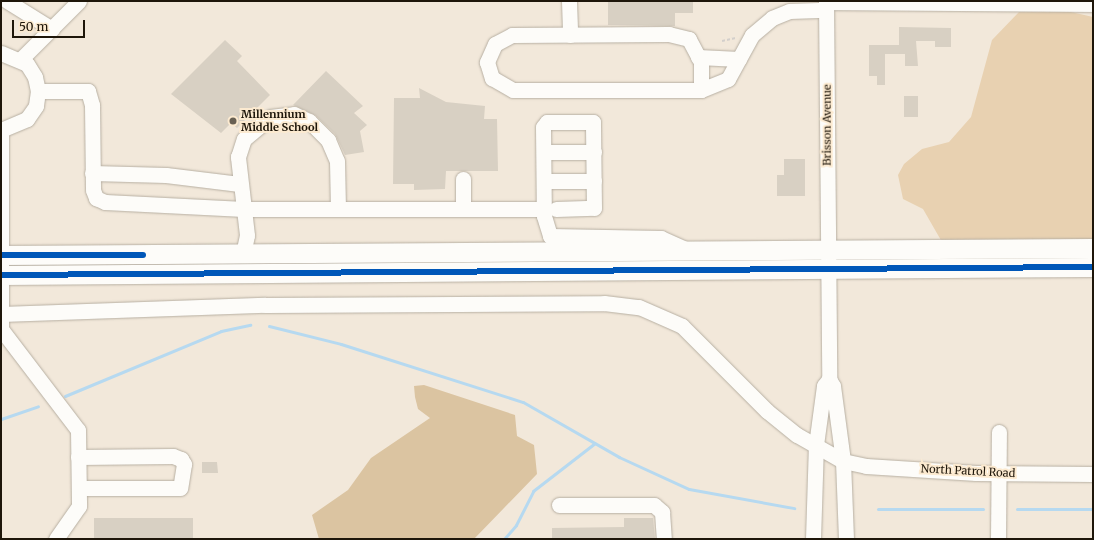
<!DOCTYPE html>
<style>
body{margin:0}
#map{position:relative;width:1094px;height:540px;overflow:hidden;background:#f2e8da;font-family:Merriweather,serif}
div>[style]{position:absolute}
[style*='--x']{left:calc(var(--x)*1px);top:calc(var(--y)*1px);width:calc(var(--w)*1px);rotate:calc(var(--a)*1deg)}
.green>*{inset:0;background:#e8d1b1}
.forest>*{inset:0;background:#dbc4a1}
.stream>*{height:3px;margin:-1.5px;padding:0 1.5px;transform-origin:1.5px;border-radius:1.5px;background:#b6d9f0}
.building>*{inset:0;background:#d8d0c3}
.path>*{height:2px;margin-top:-1px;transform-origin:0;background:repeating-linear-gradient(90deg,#d3cfcb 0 3px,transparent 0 5px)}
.roads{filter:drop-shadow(0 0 1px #b7afa2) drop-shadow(0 0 1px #b7afa2)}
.minor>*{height:15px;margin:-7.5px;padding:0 7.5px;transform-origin:7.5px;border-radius:7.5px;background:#fdfcf9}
.major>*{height:19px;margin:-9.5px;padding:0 9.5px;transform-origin:9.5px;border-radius:9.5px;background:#fdfcf9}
.cycleway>*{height:6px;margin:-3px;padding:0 3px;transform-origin:3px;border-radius:3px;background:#0057b8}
.dots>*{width:11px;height:11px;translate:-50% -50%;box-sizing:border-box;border:2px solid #fcead0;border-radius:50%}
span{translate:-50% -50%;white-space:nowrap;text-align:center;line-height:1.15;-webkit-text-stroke:4px #fcead0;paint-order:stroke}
.poi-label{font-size:11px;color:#1e160a;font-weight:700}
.left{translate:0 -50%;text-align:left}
.street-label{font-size:11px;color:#1e160a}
.frame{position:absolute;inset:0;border:2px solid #1e160a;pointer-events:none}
.scale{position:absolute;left:12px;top:20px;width:73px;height:18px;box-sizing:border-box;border:2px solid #1e160a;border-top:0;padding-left:5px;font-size:12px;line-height:14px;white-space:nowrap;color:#1e160a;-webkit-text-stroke:3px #fcead0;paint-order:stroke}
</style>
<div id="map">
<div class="green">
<i style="clip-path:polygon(1062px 10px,1093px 17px,1093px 242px,942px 242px,923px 209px,903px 199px,898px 175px,904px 164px,922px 149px,949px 142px,971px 117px,992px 40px,1019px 12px)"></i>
</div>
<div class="forest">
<i style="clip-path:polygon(424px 385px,515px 415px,517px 436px,534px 445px,537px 474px,474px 539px,319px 539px,312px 515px,348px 490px,371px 458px,430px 418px,418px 409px,415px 397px,414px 386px)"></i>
</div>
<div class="stream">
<i style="--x:269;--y:326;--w:74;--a:14"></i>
<i style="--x:341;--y:344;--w:191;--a:17.7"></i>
<i style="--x:523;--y:402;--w:111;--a:29.8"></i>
<i style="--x:619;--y:457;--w:77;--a:24.6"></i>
<i style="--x:689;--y:489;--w:107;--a:10.3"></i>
<i style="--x:65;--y:396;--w:169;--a:-22.6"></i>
<i style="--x:221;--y:331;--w:30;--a:-12"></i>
<i style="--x:1;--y:419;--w:39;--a:-19"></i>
<i style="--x:878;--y:509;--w:105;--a:0"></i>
<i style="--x:1017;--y:509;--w:76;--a:0"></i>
<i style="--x:504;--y:539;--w:18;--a:-49"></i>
<i style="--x:516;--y:525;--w:38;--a:-63"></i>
<i style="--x:533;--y:491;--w:78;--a:-37.7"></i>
</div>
<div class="building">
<i style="clip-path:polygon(608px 1px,693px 1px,693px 13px,675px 13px,675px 26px,608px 25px)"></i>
<i style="clip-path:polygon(899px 27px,951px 28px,951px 47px,935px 47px,935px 41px,916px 41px,918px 66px,905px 66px,905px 54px,885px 54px,885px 85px,877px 85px,877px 76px,869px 76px,869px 45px,899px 45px)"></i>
<i style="clip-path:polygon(225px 40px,242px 56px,237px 61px,270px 95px,237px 128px,231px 123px,221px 133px,171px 94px)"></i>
<i style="clip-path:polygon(326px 71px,363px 106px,354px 113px,367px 125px,360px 131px,364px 152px,345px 155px,335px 134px,315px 115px,293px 105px)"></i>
<i style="clip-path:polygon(419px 88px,446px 102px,485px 106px,484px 119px,497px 119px,498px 171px,446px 171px,445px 189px,414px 190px,414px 184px,393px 184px,394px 98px,420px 98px)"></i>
<i style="clip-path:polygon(904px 96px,918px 96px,918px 117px,904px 117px)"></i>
<i style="clip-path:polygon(784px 159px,805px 159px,805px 196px,777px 196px,777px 175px,784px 175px)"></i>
<i style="clip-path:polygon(202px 462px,217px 462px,218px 473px,202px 473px)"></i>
<i style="clip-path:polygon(94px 518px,193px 518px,193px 539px,94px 539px)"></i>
<i style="clip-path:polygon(624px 518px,653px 518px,655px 539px,552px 539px,552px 528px,624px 527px)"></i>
</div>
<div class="path">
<i style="--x:722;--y:41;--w:14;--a:-12"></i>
</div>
<div class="roads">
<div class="minor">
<i style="--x:7;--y:1;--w:53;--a:31.9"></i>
<i style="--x:569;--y:1;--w:34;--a:88"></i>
<i style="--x:826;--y:1;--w:378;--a:89.5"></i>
<i style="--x:829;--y:379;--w:8;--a:60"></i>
<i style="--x:833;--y:386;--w:76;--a:82.4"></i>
<i style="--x:843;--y:461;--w:78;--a:87.8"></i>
<i style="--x:826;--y:2;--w:267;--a:0.4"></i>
<i style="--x:1;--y:53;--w:28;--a:23"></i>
<i style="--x:27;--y:64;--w:15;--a:58"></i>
<i style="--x:35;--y:77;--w:14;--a:78"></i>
<i style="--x:38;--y:91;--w:15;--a:98"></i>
<i style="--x:36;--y:106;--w:16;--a:125"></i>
<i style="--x:27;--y:119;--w:28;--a:157"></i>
<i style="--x:698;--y:57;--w:41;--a:2.8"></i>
<i style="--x:21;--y:59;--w:82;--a:-45"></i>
<i style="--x:701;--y:90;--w:28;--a:-90"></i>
<i style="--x:701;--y:62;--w:26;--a:-118"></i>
<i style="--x:689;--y:39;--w:21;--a:-166"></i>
<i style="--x:669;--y:34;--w:157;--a:179.6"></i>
<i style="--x:512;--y:35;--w:19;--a:152"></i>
<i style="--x:495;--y:44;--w:20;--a:114"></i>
<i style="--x:487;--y:62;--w:17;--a:73"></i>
<i style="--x:492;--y:78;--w:24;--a:30"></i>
<i style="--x:513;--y:90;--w:188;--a:0"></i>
<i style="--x:701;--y:90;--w:29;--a:-22"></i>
<i style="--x:728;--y:79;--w:50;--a:-61.4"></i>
<i style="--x:752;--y:35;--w:26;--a:-40"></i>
<i style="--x:772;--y:18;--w:18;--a:-22"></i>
<i style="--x:789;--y:11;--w:37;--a:-2"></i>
<i style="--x:38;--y:91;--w:50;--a:0"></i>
<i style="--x:88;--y:91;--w:15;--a:74"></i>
<i style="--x:92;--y:105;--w:85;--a:89.3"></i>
<i style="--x:93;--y:190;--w:9;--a:69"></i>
<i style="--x:96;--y:198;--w:10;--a:24"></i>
<i style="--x:105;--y:202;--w:139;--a:2.9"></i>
<i style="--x:244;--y:209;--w:300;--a:0"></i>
<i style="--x:1;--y:130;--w:199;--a:90"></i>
<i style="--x:1;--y:329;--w:127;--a:52.7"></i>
<i style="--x:78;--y:430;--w:76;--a:89.2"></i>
<i style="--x:79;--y:506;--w:40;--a:124.9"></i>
<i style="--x:544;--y:152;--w:50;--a:0"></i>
<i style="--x:92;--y:173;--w:74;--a:1.5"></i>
<i style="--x:166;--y:175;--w:74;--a:7"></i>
<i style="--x:463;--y:179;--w:30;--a:90"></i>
<i style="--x:544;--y:181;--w:50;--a:0"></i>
<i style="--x:556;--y:209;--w:38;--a:-2"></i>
<i style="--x:594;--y:208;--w:86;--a:-90.7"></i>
<i style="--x:593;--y:122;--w:46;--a:180"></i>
<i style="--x:547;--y:122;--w:6;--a:129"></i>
<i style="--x:543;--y:127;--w:89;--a:89.4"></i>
<i style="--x:544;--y:216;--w:21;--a:73"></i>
<i style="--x:550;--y:236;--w:111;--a:1"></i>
<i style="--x:661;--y:238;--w:27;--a:24"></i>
<i style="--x:243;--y:254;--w:19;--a:-78"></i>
<i style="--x:247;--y:235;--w:79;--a:-96.6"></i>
<i style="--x:238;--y:157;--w:19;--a:-72"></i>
<i style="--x:244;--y:139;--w:34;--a:-40"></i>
<i style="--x:270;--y:117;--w:24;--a:-7"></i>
<i style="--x:294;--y:114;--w:17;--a:25"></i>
<i style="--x:309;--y:121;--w:27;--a:45"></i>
<i style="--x:328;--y:140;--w:23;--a:67"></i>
<i style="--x:337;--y:161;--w:48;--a:88.8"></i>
<i style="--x:1;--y:314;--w:264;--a:-2"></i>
<i style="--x:265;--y:305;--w:339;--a:-0.3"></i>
<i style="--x:604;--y:303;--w:35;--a:7"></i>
<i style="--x:639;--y:307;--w:47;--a:23.8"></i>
<i style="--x:682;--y:326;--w:120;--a:45"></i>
<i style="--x:767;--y:411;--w:38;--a:39"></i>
<i style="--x:797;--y:435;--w:53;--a:29.5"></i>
<i style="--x:843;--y:461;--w:24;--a:12"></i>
<i style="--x:866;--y:466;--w:110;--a:3.6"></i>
<i style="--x:976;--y:473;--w:117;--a:0.5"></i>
<i style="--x:78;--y:457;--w:95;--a:-0.6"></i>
<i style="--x:173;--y:456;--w:9;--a:21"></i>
<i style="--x:181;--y:459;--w:6;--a:59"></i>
<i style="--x:184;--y:464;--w:24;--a:99"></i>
<i style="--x:180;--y:488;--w:101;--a:180"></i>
<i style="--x:559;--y:505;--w:95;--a:0"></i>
<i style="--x:654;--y:505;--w:11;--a:41"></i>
<i style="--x:662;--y:512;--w:27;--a:86"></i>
<i style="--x:813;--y:539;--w:94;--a:-88.2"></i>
<i style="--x:816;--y:445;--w:60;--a:-82.3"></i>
<i style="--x:824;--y:386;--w:9;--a:-54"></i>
<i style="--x:998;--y:539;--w:107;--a:-89.5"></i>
</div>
<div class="major">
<i style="--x:1;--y:255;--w:1092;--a:-0.37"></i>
<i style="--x:1;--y:275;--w:1092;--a:-0.42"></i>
</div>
</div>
<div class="cycleway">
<i style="--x:1;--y:255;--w:142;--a:0"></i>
<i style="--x:1;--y:275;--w:1092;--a:-0.42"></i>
</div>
<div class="dots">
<i style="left:233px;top:121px;background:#686053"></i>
</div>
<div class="poi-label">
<span class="left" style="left:241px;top:121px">Millennium<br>Middle School</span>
</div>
<div class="street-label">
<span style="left:827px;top:125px;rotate:-90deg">Brisson Avenue</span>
<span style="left:968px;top:471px;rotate:3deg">North Patrol Road</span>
</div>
<div class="frame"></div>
<div class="scale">50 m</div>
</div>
